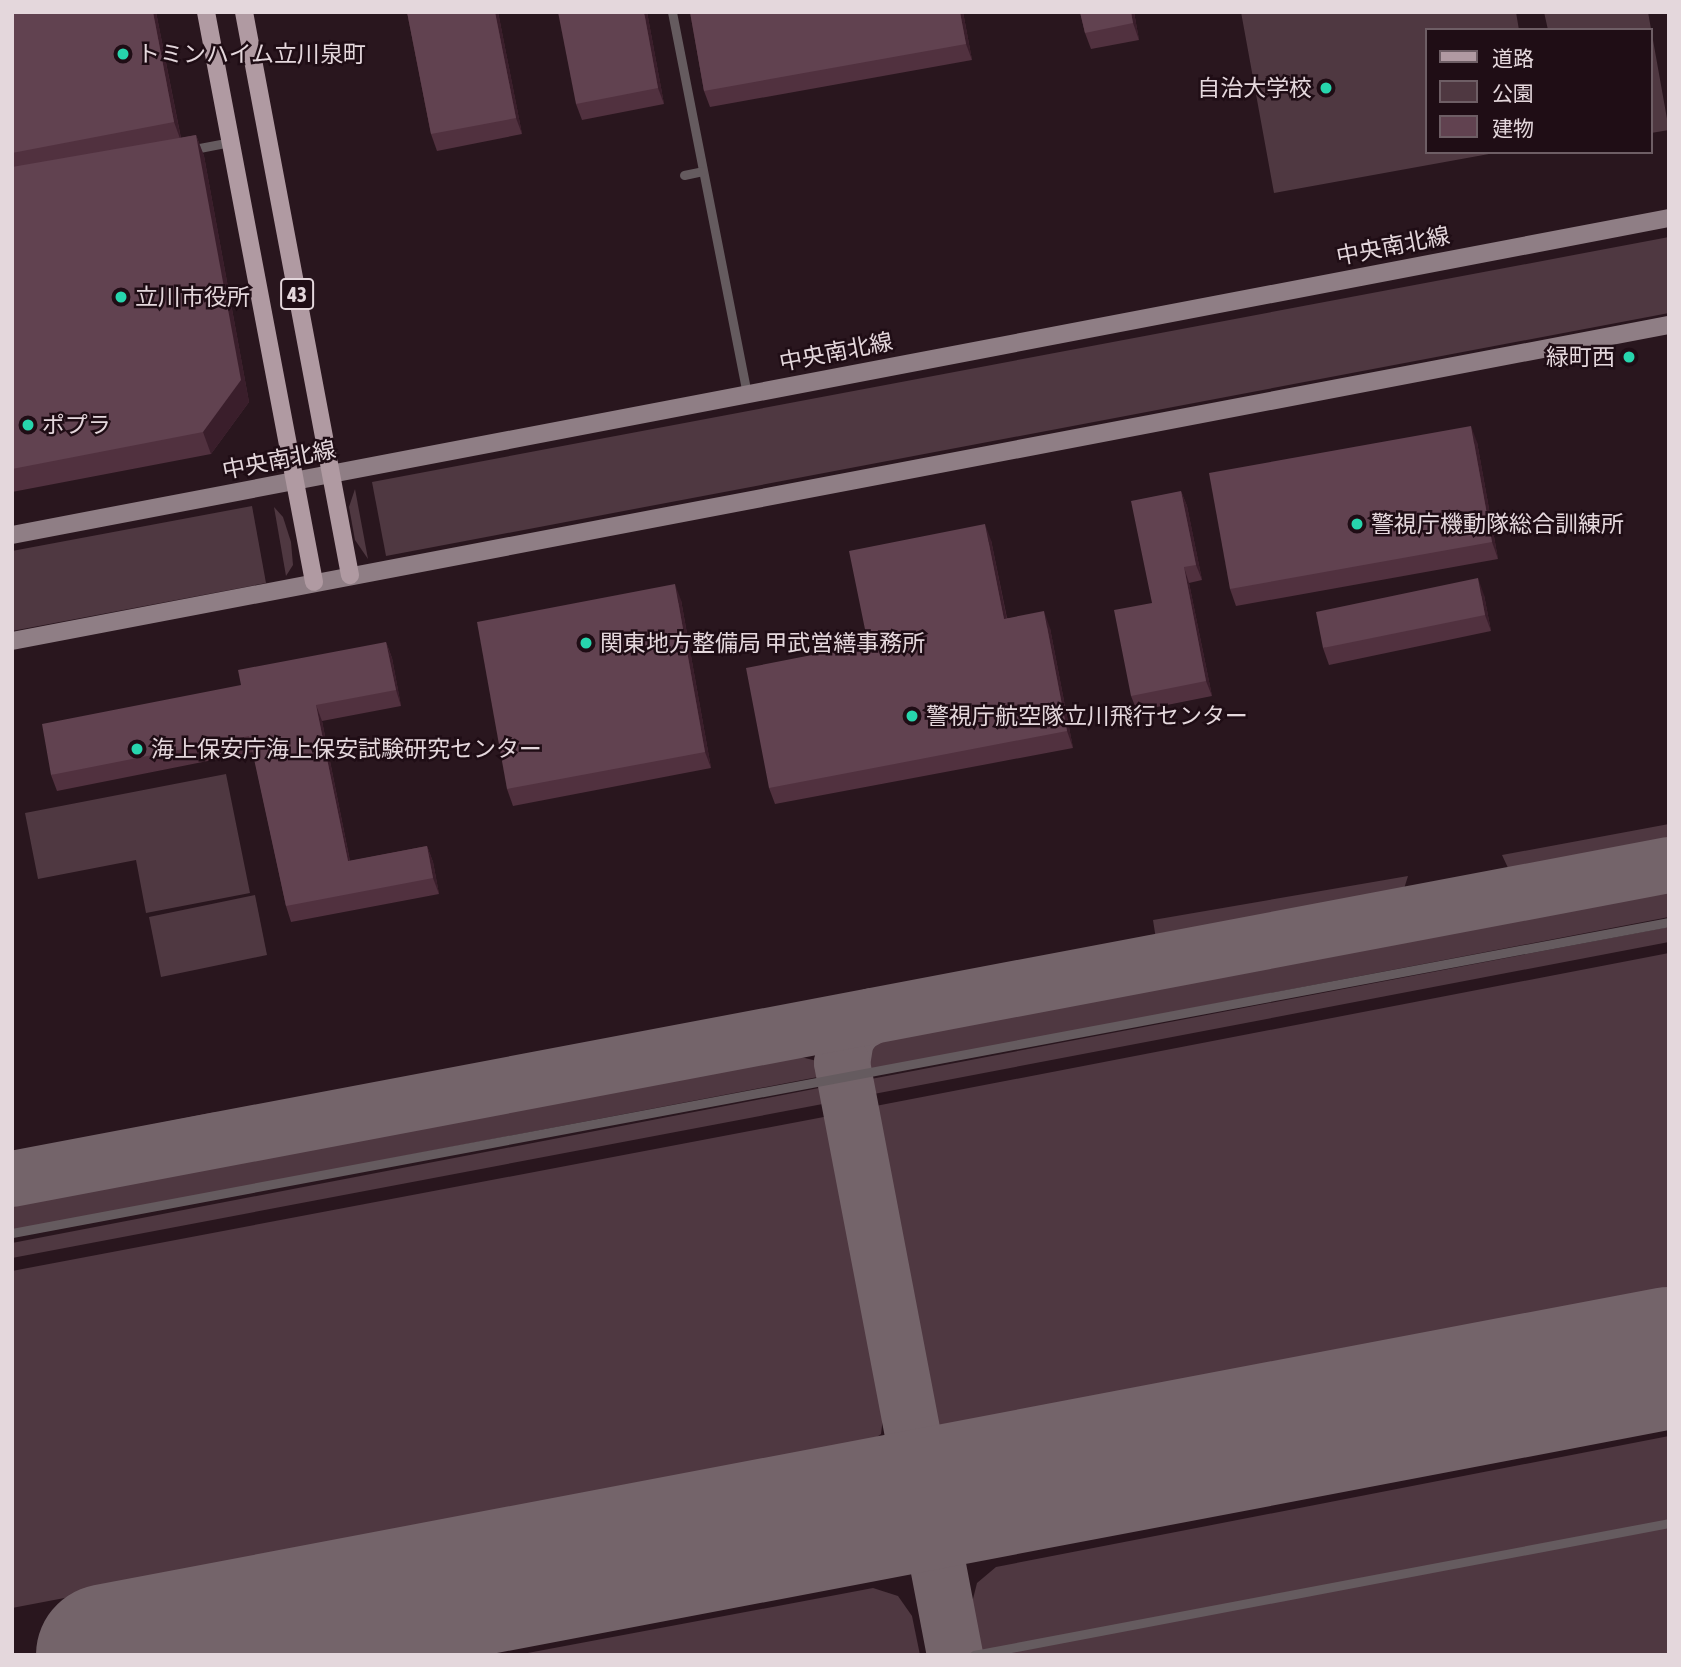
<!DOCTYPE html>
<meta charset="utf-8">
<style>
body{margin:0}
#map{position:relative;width:1681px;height:1667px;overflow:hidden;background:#29161e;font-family:"Asap Condensed","Noto Sans JP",sans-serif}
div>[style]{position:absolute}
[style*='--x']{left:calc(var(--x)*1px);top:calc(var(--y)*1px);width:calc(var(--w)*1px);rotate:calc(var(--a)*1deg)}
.green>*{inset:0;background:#4f3841}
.taxiway>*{height:56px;margin:-28px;padding:0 28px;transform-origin:28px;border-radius:28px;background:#74646a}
.runway>*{height:142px;margin:-71px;padding:0 71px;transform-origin:71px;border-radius:71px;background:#74646a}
.service>*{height:9px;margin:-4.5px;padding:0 4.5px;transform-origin:4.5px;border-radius:4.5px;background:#655b5f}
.secondary>*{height:18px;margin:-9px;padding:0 9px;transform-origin:9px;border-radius:9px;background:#8f7e85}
.primary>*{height:18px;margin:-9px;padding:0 9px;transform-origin:9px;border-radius:9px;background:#b09aa2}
.wall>*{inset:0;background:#51313f}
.shaded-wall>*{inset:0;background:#3a1e2b}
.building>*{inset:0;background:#614250}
.dots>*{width:19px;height:19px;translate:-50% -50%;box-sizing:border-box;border:4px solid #1f0d15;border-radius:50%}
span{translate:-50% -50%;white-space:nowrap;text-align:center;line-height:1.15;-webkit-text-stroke:5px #1f0d15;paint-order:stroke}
.shield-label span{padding:2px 5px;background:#1f0d15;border:2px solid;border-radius:5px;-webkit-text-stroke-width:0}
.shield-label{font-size:21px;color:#e4d7dc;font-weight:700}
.poi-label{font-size:23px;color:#e4d7dc}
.left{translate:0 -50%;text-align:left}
.right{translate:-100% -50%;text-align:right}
.street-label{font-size:23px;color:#e4d7dc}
.frame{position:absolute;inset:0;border:14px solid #e4d7dc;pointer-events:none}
.legend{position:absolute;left:1425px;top:28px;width:228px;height:126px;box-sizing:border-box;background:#1f0d15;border:2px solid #6e5e65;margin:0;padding:9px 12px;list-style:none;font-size:21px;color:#e4d7dc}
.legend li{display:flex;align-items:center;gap:14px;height:35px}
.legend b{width:35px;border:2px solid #6e5e65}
</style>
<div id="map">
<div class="green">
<i style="clip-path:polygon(1241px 12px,1516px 12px,1519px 30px,1427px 30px,1427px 152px,1500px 152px,1274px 193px)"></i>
<i style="clip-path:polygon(1544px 12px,1648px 12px,1669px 130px,1651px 133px,1651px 30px,1548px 30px)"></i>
<i style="clip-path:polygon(1669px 237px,1669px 313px,386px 556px,372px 482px)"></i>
<i style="clip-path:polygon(355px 489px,368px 559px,355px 540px,349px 507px)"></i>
<i style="clip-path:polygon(252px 506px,266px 583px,12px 631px,12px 551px)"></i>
<i style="clip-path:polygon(274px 507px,283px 517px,291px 542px,293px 565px,286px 576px)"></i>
<i style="clip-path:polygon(226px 774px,250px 893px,146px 913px,136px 860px,38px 879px,25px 813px)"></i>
<i style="clip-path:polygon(1669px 824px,1669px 852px,1525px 879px,1509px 870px,1502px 855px)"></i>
<i style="clip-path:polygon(1408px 876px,1399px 905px,1157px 946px,1153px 920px)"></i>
<i style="clip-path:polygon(1669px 885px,1669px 917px,854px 1073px,855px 1050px,873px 1036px)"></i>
<i style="clip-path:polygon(255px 895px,267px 955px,161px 977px,149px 917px)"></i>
<i style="clip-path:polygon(1669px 927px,1669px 942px,858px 1097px,855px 1082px)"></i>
<i style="clip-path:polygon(1669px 953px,1669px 1292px,949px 1430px,933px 1428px,924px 1420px,860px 1109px)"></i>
<i style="clip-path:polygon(789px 1054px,817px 1061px,823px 1076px,12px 1231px,12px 1201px)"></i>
<i style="clip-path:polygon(516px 1056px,520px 1073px,449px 1087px,446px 1070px)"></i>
<i style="clip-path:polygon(424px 1074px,427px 1092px,341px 1108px,338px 1090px)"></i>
<i style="clip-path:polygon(824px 1087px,828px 1103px,12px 1258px,12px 1243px)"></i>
<i style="clip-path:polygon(320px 1095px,323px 1112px,237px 1127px,234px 1110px)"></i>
<i style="clip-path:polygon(215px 1112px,219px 1132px,134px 1149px,130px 1129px)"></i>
<i style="clip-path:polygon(829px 1116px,885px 1401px,881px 1434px,866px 1445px,12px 1608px,12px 1271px)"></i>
<i style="clip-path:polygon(109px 1135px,112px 1153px,25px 1168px,22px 1150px)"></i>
<i style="clip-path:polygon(1669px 1436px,1669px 1655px,980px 1655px,971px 1607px,977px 1583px,996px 1567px)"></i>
<i style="clip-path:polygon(873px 1588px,898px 1596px,912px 1616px,920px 1655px,517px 1655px)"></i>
</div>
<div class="taxiway">
<i style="--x:872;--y:1016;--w:18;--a:151"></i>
<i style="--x:856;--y:1025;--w:17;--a:126"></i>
<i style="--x:846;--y:1039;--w:24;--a:99"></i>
<i style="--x:842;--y:1063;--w:603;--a:79.19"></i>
<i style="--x:12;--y:1179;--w:1686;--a:-10.73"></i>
</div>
<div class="runway">
<i style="--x:107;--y:1655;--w:1590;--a:-10.77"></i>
</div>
<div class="service">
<i style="--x:672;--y:12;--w:389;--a:78.9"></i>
<i style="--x:189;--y:150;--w:43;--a:-10.8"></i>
<i style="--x:684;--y:175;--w:19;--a:-12"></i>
<i style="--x:12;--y:1233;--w:1686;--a:-10.63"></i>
<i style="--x:974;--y:1655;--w:707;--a:-10.75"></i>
</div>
<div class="secondary">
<i style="--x:12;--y:535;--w:1687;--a:-10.83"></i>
<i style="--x:12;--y:641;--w:1687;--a:-10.8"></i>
</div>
<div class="primary">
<i style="--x:206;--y:12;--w:580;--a:79.27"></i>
<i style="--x:244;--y:12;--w:573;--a:79.34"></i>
</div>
<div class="wall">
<i style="clip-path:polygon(12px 12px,156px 12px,181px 138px,196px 135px,204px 156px,249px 402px,211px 454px,12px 492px)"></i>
<i style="clip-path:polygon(407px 12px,498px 12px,522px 134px,437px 151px,431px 134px)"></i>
<i style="clip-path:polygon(647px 12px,664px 104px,582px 120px,576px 104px)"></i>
<i style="clip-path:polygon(690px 12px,963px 12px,972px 60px,710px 107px,704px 91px)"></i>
<i style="clip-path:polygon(1080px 12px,1134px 12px,1139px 40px,1091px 49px,1085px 33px)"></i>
<i style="clip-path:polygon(1477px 442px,1498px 559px,1236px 606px,1230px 589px)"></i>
<i style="clip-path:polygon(1181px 491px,1187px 506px,1202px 580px,1189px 583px,1212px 696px,1137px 711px,1131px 696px)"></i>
<i style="clip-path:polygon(991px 540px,1007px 618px,1050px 628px,1073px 748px,775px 804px,769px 788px,868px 644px)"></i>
<i style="clip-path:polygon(1484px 595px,1491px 631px,1329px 665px,1323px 648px)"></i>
<i style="clip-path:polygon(681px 600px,711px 768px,513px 806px,507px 789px)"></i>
<i style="clip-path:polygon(386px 642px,392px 658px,401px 706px,322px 721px,350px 861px,427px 846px,433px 862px,439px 894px,291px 922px,286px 906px,253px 752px,57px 791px,51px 775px)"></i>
</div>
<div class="shaded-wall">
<i style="clip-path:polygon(153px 12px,156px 12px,182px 144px,174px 122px)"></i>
<i style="clip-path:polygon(495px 12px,498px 12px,522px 134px,516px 118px)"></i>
<i style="clip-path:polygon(644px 12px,647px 12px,664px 104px,658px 88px)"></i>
<i style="clip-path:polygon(960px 12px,963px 12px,972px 60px,966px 44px)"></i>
<i style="clip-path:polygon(1131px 12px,1134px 12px,1139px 40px,1133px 23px)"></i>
<i style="clip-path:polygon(196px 135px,204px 156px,249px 402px,211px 454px,203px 432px)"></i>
<i style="clip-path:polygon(1471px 426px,1477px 442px,1498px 559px,1492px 542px)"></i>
<i style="clip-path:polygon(1181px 491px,1187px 506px,1202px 580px,1196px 565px)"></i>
<i style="clip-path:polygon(985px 524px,991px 540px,1010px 635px,1004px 619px)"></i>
<i style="clip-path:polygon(1184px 567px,1189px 583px,1212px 696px,1206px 681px)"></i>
<i style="clip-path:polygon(1478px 578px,1484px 595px,1491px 631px,1485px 615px)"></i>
<i style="clip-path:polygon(675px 584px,681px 600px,711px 768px,705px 752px)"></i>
<i style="clip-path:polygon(1044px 611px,1050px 628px,1073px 748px,1067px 731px)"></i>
<i style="clip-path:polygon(386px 642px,392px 658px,401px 706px,396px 690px)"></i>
<i style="clip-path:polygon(316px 705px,322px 721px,353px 877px,348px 861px)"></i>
<i style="clip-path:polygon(427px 846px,433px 862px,439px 894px,433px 878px)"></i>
</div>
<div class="building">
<i style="clip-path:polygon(12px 12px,153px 12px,174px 122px,12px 153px)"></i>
<i style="clip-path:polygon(407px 12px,495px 12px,516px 118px,431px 134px)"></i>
<i style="clip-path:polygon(558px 12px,644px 12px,658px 88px,576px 104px)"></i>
<i style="clip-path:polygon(690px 12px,960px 12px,966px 44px,704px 91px)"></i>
<i style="clip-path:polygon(1080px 12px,1131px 12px,1133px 23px,1085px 33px)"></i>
<i style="clip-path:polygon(196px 135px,241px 380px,203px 432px,12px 469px,12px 167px)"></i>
<i style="clip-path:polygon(1471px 426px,1492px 542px,1230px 589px,1209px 473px)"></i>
<i style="clip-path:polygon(1181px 491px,1196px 565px,1184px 567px,1206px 681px,1131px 696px,1114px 610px,1152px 603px,1131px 501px)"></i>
<i style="clip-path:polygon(985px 524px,1004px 619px,1044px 611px,1067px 731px,769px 788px,746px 668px,868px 644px,849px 551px)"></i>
<i style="clip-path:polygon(1478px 578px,1485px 615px,1323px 648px,1316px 612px)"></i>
<i style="clip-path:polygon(675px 584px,705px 752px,507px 789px,477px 622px)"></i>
<i style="clip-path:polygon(386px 642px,396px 690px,316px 705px,348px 861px,427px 846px,433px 878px,286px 906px,249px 736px,51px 775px,42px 724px,241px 685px,238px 670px)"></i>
</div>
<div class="dots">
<i style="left:123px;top:54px;background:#27d5ad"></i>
<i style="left:1326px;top:88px;background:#27d5ad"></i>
<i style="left:121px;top:297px;background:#27d5ad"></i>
<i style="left:1629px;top:357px;background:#27d5ad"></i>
<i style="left:28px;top:425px;background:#27d5ad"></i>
<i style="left:1357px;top:524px;background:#27d5ad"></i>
<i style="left:586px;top:643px;background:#27d5ad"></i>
<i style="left:912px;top:716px;background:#27d5ad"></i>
<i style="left:137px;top:749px;background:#27d5ad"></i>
</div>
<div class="shield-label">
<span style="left:297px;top:294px">43</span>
</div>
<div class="poi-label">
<span class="left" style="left:137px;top:54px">トミンハイム立川泉町</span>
<span class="right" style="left:1312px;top:88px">自治大学校</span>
<span class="left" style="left:135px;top:297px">立川市役所</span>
<span class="right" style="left:1615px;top:357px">緑町西</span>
<span class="left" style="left:42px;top:425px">ポプラ</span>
<span class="left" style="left:1371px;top:524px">警視庁機動隊総合訓練所</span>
<span class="left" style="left:600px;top:643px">関東地方整備局 甲武営繕事務所</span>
<span class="left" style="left:926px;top:716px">警視庁航空隊立川飛行センター</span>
<span class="left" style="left:151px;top:749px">海上保安庁海上保安試験研究センター</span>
</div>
<div class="street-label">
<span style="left:1393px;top:246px;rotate:-11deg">中央南北線</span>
<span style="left:836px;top:352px;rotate:-11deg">中央南北線</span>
<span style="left:279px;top:460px;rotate:-11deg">中央南北線</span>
</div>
<div class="frame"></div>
<ul class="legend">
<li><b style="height:9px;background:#b09aa2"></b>道路</li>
<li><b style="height:19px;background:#4f3841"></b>公園</li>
<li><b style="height:19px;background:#614250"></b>建物</li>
</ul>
</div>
